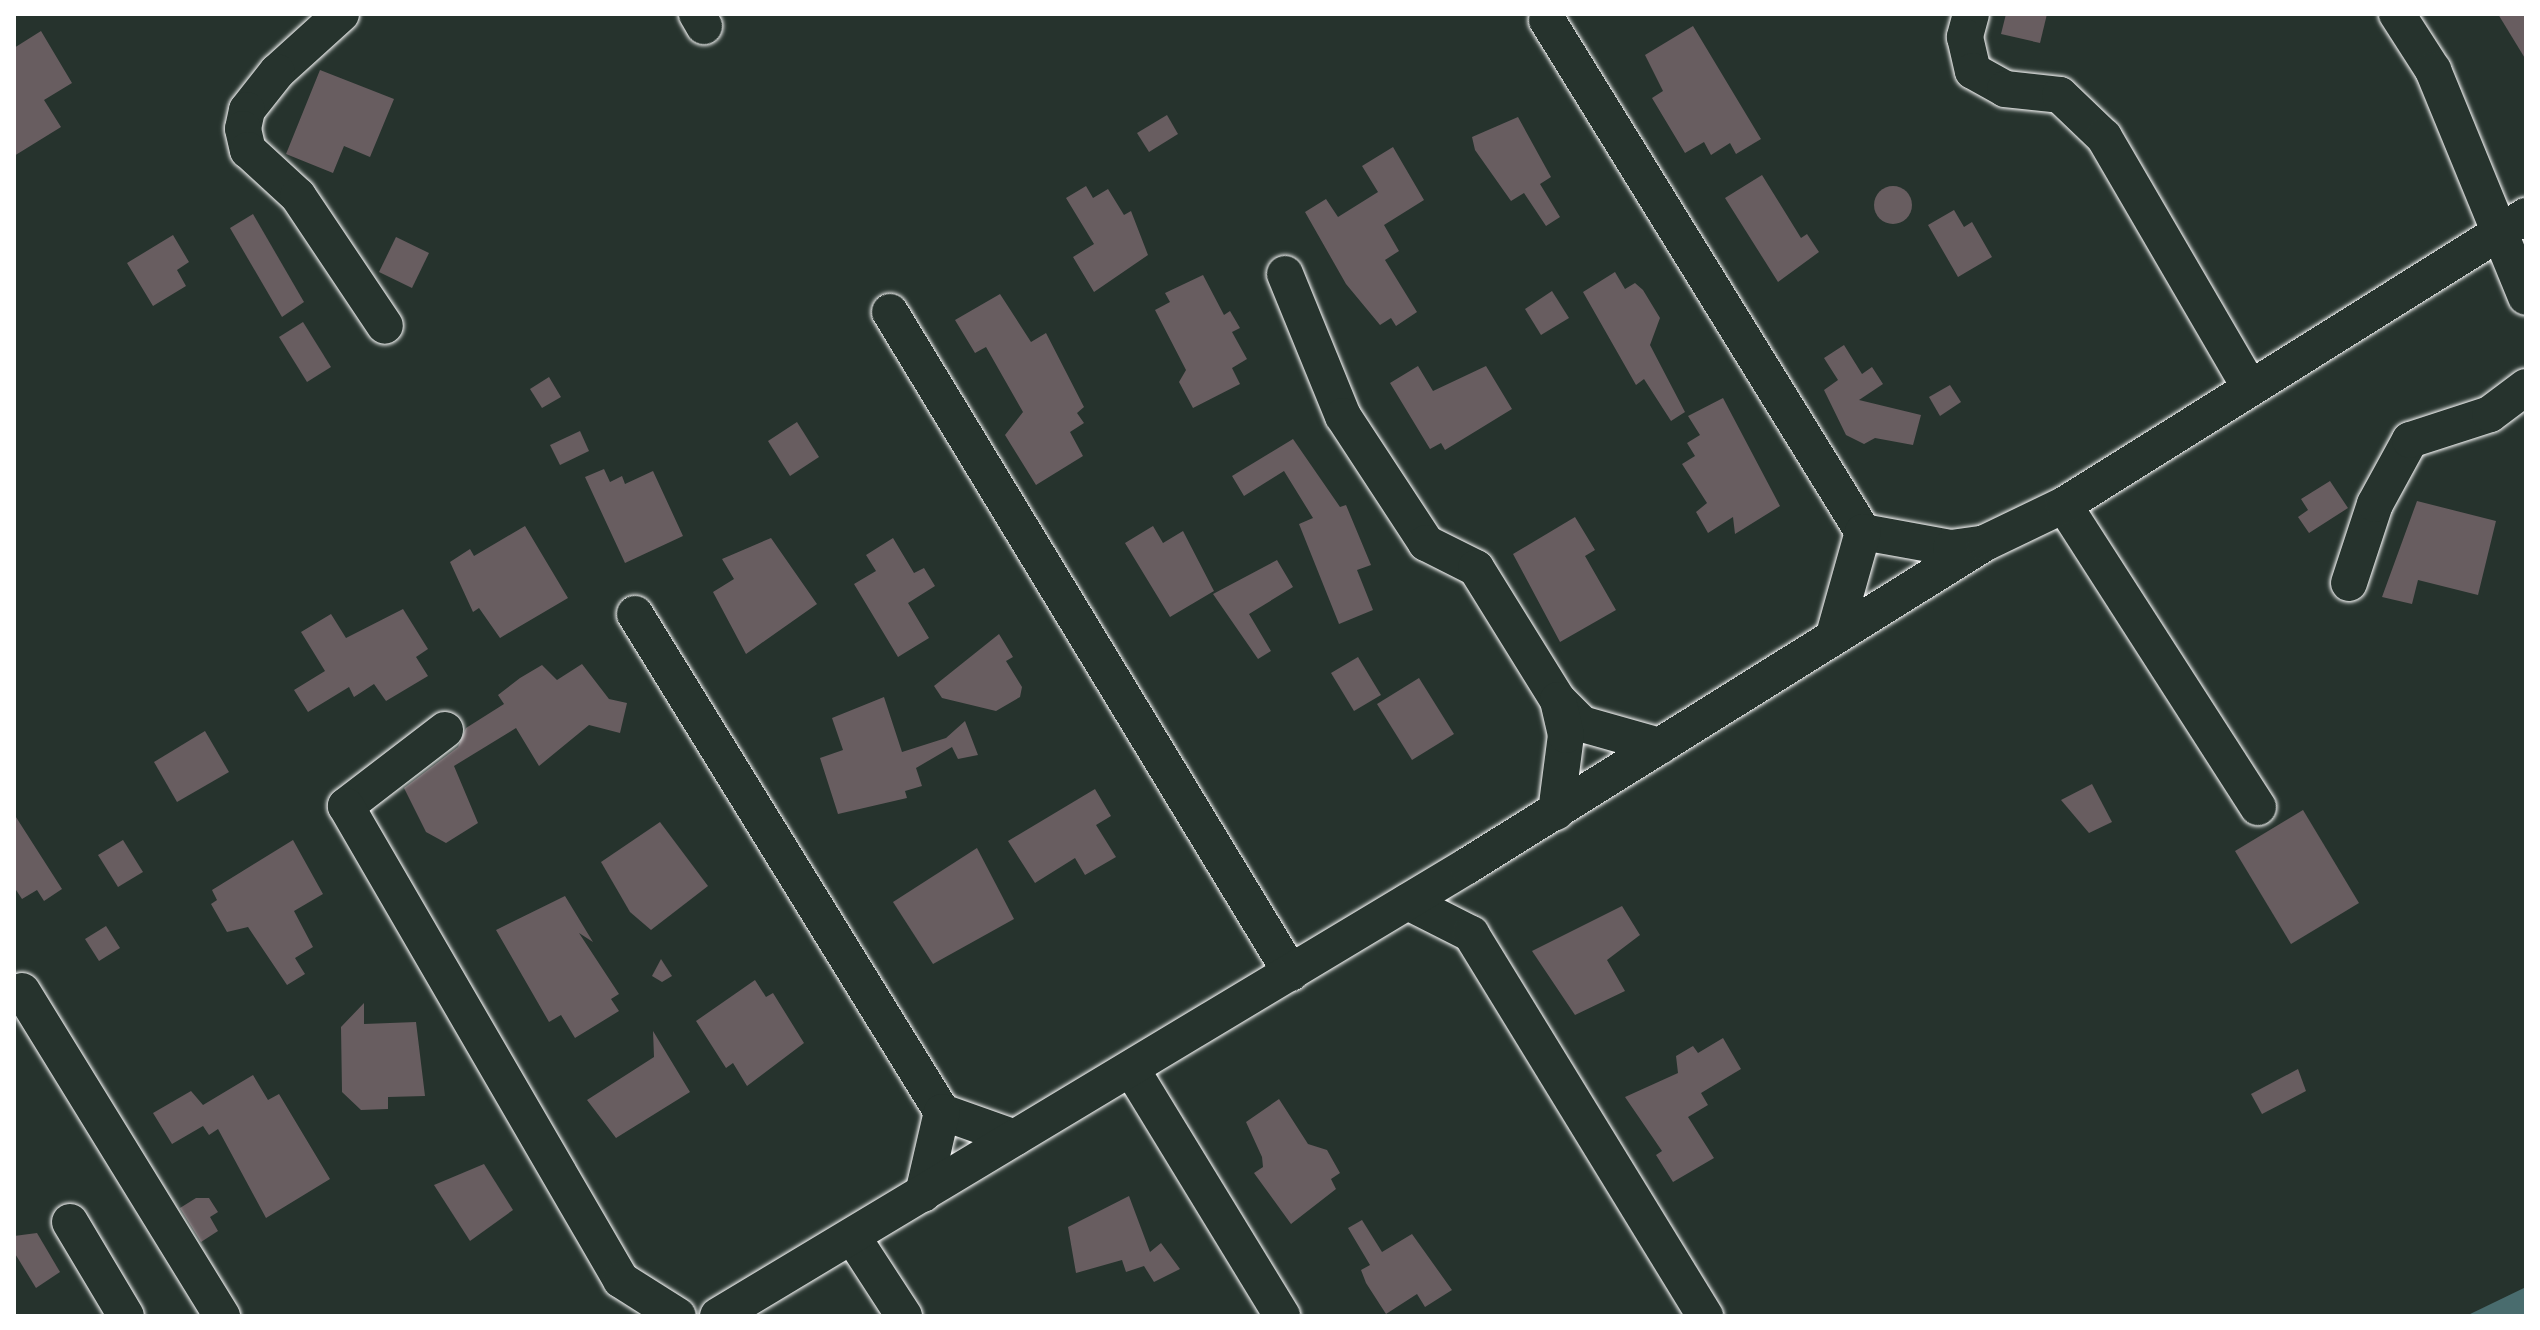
<!DOCTYPE html>
<style>
body{margin:0}
#map{position:relative;width:2540px;height:1330px;overflow:hidden;background:#26332d;font-family:"Indie Flower",sans-serif}
div>[style]{position:absolute}
[style*='--x']{left:calc(var(--x)*1px);top:calc(var(--y)*1px);width:calc(var(--w)*1px);rotate:calc(var(--a)*1deg)}
.water>*{inset:0;background:#496c6e}
.building>*{inset:0;background:#685d60}
.round{border-radius:50%}
.roads{filter:drop-shadow(0 0 2px #fff) drop-shadow(0 0 2px #fff)}
.minor>*{height:36px;margin:-18px;padding:0 18px;transform-origin:18px;border-radius:18px;background:#26332d}
span{translate:-50% -50%;white-space:nowrap;text-align:center;line-height:1.15;-webkit-text-stroke:6px #26332d;paint-order:stroke}
.frame{position:absolute;inset:0;border:16px solid #fff;pointer-events:none}
</style>
<div id="map">
<div class="water">
<i style="clip-path:polygon(2526px 1287px,2526px 1316px,2466px 1316px)"></i>
</div>
<div class="building">
<i style="clip-path:polygon(2006px 14px,2047px 14px,2040px 43px,2001px 34px)"></i>
<i style="clip-path:polygon(2498px 14px,2526px 14px,2526px 60px)"></i>
<i style="clip-path:polygon(1693px 26px,1761px 139px,1736px 154px,1730px 143px,1711px 155px,1704px 142px,1685px 153px,1652px 98px,1663px 91px,1645px 55px)"></i>
<i style="clip-path:polygon(41px 31px,72px 83px,44px 100px,61px 127px,14px 156px,14px 48px)"></i>
<i style="clip-path:polygon(320px 70px,394px 99px,370px 157px,344px 146px,333px 173px,286px 154px)"></i>
<i style="clip-path:polygon(1167px 115px,1178px 134px,1149px 152px,1137px 133px)"></i>
<i style="clip-path:polygon(1518px 117px,1551px 177px,1540px 184px,1560px 217px,1546px 226px,1524px 193px,1511px 201px,1475px 150px,1472px 137px)"></i>
<i style="clip-path:polygon(1393px 147px,1424px 200px,1384px 225px,1399px 251px,1385px 260px,1417px 312px,1396px 326px,1391px 318px,1380px 325px,1346px 284px,1305px 212px,1326px 199px,1338px 217px,1378px 192px,1362px 166px)"></i>
<i style="clip-path:polygon(1762px 175px,1801px 238px,1807px 234px,1819px 252px,1778px 282px,1725px 198px)"></i>
<i style="clip-path:polygon(1086px 186px,1093px 198px,1108px 189px,1124px 215px,1131px 211px,1148px 255px,1094px 292px,1073px 257px,1094px 244px,1066px 198px)"></i>
<i class="round" style="left:1874px;top:186px;width:38px;height:38px"></i>
<i style="clip-path:polygon(1954px 210px,1964px 227px,1972px 222px,1992px 257px,1958px 277px,1928px 225px)"></i>
<i style="clip-path:polygon(253px 214px,304px 302px,282px 317px,230px 228px)"></i>
<i style="clip-path:polygon(173px 235px,189px 262px,177px 270px,186px 286px,153px 306px,127px 263px)"></i>
<i style="clip-path:polygon(396px 237px,429px 253px,412px 288px,379px 272px)"></i>
<i style="clip-path:polygon(1615px 272px,1625px 289px,1635px 283px,1643px 290px,1660px 318px,1650px 345px,1685px 412px,1671px 421px,1644px 379px,1636px 385px,1583px 292px)"></i>
<i style="clip-path:polygon(1203px 275px,1224px 315px,1230px 311px,1240px 328px,1232px 332px,1247px 359px,1232px 368px,1240px 384px,1193px 408px,1179px 382px,1186px 370px,1155px 310px,1170px 302px,1165px 293px)"></i>
<i style="clip-path:polygon(1552px 291px,1569px 318px,1541px 335px,1525px 309px)"></i>
<i style="clip-path:polygon(1000px 294px,1031px 342px,1046px 333px,1084px 407px,1077px 413px,1084px 423px,1070px 432px,1083px 456px,1036px 485px,1005px 435px,1023px 412px,986px 347px,975px 353px,955px 320px)"></i>
<i style="clip-path:polygon(303px 322px,331px 367px,307px 382px,279px 337px)"></i>
<i style="clip-path:polygon(1844px 345px,1862px 374px,1872px 367px,1883px 384px,1859px 400px,1921px 415px,1913px 445px,1875px 438px,1864px 444px,1846px 435px,1824px 390px,1838px 380px,1824px 358px)"></i>
<i style="clip-path:polygon(1418px 366px,1433px 391px,1486px 366px,1512px 409px,1445px 450px,1441px 443px,1430px 449px,1390px 383px)"></i>
<i style="clip-path:polygon(549px 377px,561px 397px,542px 408px,530px 389px)"></i>
<i style="clip-path:polygon(1950px 385px,1961px 402px,1940px 416px,1929px 397px)"></i>
<i style="clip-path:polygon(1723px 398px,1780px 506px,1735px 534px,1733px 517px,1708px 533px,1696px 512px,1707px 503px,1682px 464px,1695px 456px,1687px 443px,1700px 435px,1688px 416px)"></i>
<i style="clip-path:polygon(797px 422px,819px 457px,790px 476px,768px 441px)"></i>
<i style="clip-path:polygon(580px 431px,589px 451px,560px 465px,550px 445px)"></i>
<i style="clip-path:polygon(1293px 439px,1340px 507px,1346px 505px,1371px 565px,1357px 570px,1373px 610px,1339px 624px,1299px 524px,1313px 518px,1284px 471px,1244px 496px,1232px 476px)"></i>
<i style="clip-path:polygon(604px 469px,610px 482px,622px 476px,625px 484px,653px 471px,683px 536px,625px 563px,585px 477px)"></i>
<i style="clip-path:polygon(2330px 481px,2348px 508px,2309px 533px,2298px 517px,2308px 510px,2301px 499px)"></i>
<i style="clip-path:polygon(2417px 501px,2496px 521px,2478px 595px,2418px 580px,2412px 604px,2382px 597px)"></i>
<i style="clip-path:polygon(1575px 517px,1595px 550px,1585px 556px,1616px 610px,1560px 642px,1513px 554px)"></i>
<i style="clip-path:polygon(525px 526px,568px 598px,500px 638px,479px 608px,473px 612px,450px 562px,470px 549px,474px 556px)"></i>
<i style="clip-path:polygon(1153px 526px,1163px 543px,1183px 531px,1214px 591px,1170px 617px,1125px 543px)"></i>
<i style="clip-path:polygon(771px 538px,817px 604px,746px 654px,713px 592px,734px 579px,722px 559px)"></i>
<i style="clip-path:polygon(893px 538px,914px 573px,924px 568px,935px 586px,908px 603px,929px 638px,898px 657px,854px 584px,876px 571px,866px 555px)"></i>
<i style="clip-path:polygon(1277px 560px,1293px 587px,1249px 614px,1271px 651px,1258px 659px,1213px 594px)"></i>
<i style="clip-path:polygon(403px 609px,428px 649px,416px 657px,428px 676px,386px 701px,374px 684px,354px 697px,349px 687px,308px 712px,294px 690px,325px 671px,301px 632px,331px 614px,346px 638px)"></i>
<i style="clip-path:polygon(999px 634px,1013px 657px,1006px 661px,1022px 687px,1020px 697px,996px 711px,942px 698px,934px 686px)"></i>
<i style="clip-path:polygon(1358px 657px,1381px 695px,1354px 711px,1331px 673px)"></i>
<i style="clip-path:polygon(582px 664px,609px 699px,627px 703px,620px 733px,589px 725px,539px 766px,516px 728px,454px 766px,478px 823px,446px 843px,426px 832px,404px 788px,458px 747px,466px 728px,504px 704px,498px 695px,520px 678px,542px 665px,557px 680px)"></i>
<i style="clip-path:polygon(1419px 678px,1454px 734px,1412px 760px,1377px 704px)"></i>
<i style="clip-path:polygon(884px 697px,902px 752px,946px 738px,965px 721px,978px 755px,958px 759px,952px 747px,916px 768px,922px 786px,905px 791px,907px 798px,838px 814px,820px 758px,843px 750px,832px 718px)"></i>
<i style="clip-path:polygon(205px 731px,229px 772px,177px 802px,154px 762px)"></i>
<i style="clip-path:polygon(2092px 784px,2112px 822px,2089px 833px,2061px 800px)"></i>
<i style="clip-path:polygon(1095px 789px,1111px 816px,1096px 825px,1116px 857px,1085px 875px,1075px 858px,1035px 883px,1008px 841px)"></i>
<i style="clip-path:polygon(2303px 810px,2359px 903px,2291px 944px,2235px 851px)"></i>
<i style="clip-path:polygon(14px 814px,62px 889px,44px 901px,37px 890px,22px 899px,14px 887px)"></i>
<i style="clip-path:polygon(660px 822px,708px 886px,651px 930px,630px 912px,601px 862px)"></i>
<i style="clip-path:polygon(123px 840px,143px 872px,118px 887px,98px 855px)"></i>
<i style="clip-path:polygon(293px 840px,323px 894px,294px 911px,313px 947px,295px 958px,305px 974px,287px 985px,248px 927px,227px 932px,211px 904px,217px 900px,212px 890px)"></i>
<i style="clip-path:polygon(977px 848px,1014px 919px,933px 964px,893px 902px)"></i>
<i style="clip-path:polygon(565px 896px,593px 942px,579px 933px,619px 994px,611px 999px,619px 1011px,575px 1038px,561px 1015px,549px 1022px,496px 930px)"></i>
<i style="clip-path:polygon(1622px 906px,1640px 935px,1607px 960px,1625px 991px,1575px 1015px,1532px 951px)"></i>
<i style="clip-path:polygon(106px 926px,120px 948px,99px 961px,85px 939px)"></i>
<i style="clip-path:polygon(661px 959px,672px 976px,662px 982px,652px 976px)"></i>
<i style="clip-path:polygon(755px 980px,766px 997px,773px 993px,804px 1043px,747px 1086px,733px 1063px,726px 1068px,696px 1021px)"></i>
<i style="clip-path:polygon(364px 1003px,364px 1024px,416px 1022px,425px 1096px,388px 1097px,388px 1109px,361px 1110px,342px 1092px,341px 1027px)"></i>
<i style="clip-path:polygon(653px 1031px,690px 1092px,616px 1138px,587px 1100px,654px 1057px)"></i>
<i style="clip-path:polygon(1723px 1038px,1741px 1069px,1701px 1093px,1708px 1105px,1688px 1117px,1714px 1158px,1673px 1182px,1656px 1155px,1662px 1151px,1625px 1097px,1678px 1073px,1676px 1056px,1693px 1046px,1698px 1053px)"></i>
<i style="clip-path:polygon(2298px 1069px,2306px 1091px,2262px 1114px,2251px 1094px)"></i>
<i style="clip-path:polygon(253px 1075px,268px 1100px,279px 1094px,330px 1179px,266px 1218px,218px 1129px,209px 1135px,203px 1126px,172px 1144px,153px 1113px,191px 1091px,203px 1105px)"></i>
<i style="clip-path:polygon(1279px 1099px,1308px 1144px,1327px 1150px,1340px 1173px,1331px 1179px,1336px 1189px,1291px 1224px,1254px 1173px,1263px 1167px,1262px 1157px,1246px 1122px)"></i>
<i style="clip-path:polygon(484px 1164px,513px 1210px,470px 1241px,434px 1185px)"></i>
<i style="clip-path:polygon(1129px 1196px,1150px 1252px,1161px 1243px,1180px 1269px,1154px 1282px,1144px 1266px,1126px 1272px,1122px 1260px,1076px 1273px,1068px 1227px)"></i>
<i style="clip-path:polygon(196px 1198px,209px 1198px,218px 1212px,210px 1217px,218px 1231px,201px 1242px,180px 1208px)"></i>
<i style="clip-path:polygon(1362px 1220px,1382px 1252px,1412px 1234px,1452px 1290px,1425px 1307px,1417px 1294px,1386px 1314px,1366px 1283px,1361px 1270px,1370px 1265px,1348px 1228px)"></i>
<i style="clip-path:polygon(37px 1233px,60px 1272px,36px 1288px,14px 1252px,14px 1236px)"></i>
</div>
<div class="roads">
<div class="minor">
<i style="--x:341;--y:14;--w:86;--a:137.8"></i>
<i style="--x:277;--y:72;--w:48;--a:128.3"></i>
<i style="--x:247;--y:110;--w:19;--a:102"></i>
<i style="--x:243;--y:129;--w:22;--a:77"></i>
<i style="--x:248;--y:150;--w:68;--a:42.6"></i>
<i style="--x:298;--y:196;--w:156;--a:56.2"></i>
<i style="--x:697;--y:14;--w:14;--a:60"></i>
<i style="--x:1971;--y:14;--w:24;--a:105"></i>
<i style="--x:1965;--y:37;--w:35;--a:77"></i>
<i style="--x:1973;--y:71;--w:37;--a:29"></i>
<i style="--x:2005;--y:89;--w:55;--a:6.2"></i>
<i style="--x:2060;--y:95;--w:61;--a:43.7"></i>
<i style="--x:2104;--y:137;--w:290;--a:59.8"></i>
<i style="--x:2397;--y:14;--w:67;--a:57.3"></i>
<i style="--x:2433;--y:70;--w:245;--a:67.7"></i>
<i style="--x:1547;--y:20;--w:602;--a:58.32"></i>
<i style="--x:1863;--y:532;--w:89;--a:10.3"></i>
<i style="--x:1951;--y:548;--w:29;--a:-8"></i>
<i style="--x:1285;--y:274;--w:153;--a:67.8"></i>
<i style="--x:1343;--y:416;--w:152;--a:56.8"></i>
<i style="--x:1426;--y:543;--w:56;--a:26.6"></i>
<i style="--x:1476;--y:568;--w:155;--a:58.2"></i>
<i style="--x:1558;--y:700;--w:34;--a:45"></i>
<i style="--x:1582;--y:724;--w:81;--a:15.8"></i>
<i style="--x:890;--y:312;--w:773;--a:58.76"></i>
<i style="--x:2064;--y:505;--w:359;--a:57.3"></i>
<i style="--x:2349;--y:583;--w:83;--a:-71.8"></i>
<i style="--x:2375;--y:504;--w:73;--a:-61.3"></i>
<i style="--x:2410;--y:440;--w:84;--a:-18"></i>
<i style="--x:2490;--y:414;--w:45;--a:-36.9"></i>
<i style="--x:635;--y:614;--w:585;--a:58.35"></i>
<i style="--x:942;--y:1112;--w:77;--a:19.6"></i>
<i style="--x:1834;--y:635;--w:107;--a:-74.3"></i>
<i style="--x:445;--y:730;--w:125;--a:142.5"></i>
<i style="--x:346;--y:806;--w:548;--a:59.88"></i>
<i style="--x:621;--y:1280;--w:67;--a:32.3"></i>
<i style="--x:1556;--y:812;--w:78;--a:-82.6"></i>
<i style="--x:1566;--y:735;--w:36;--a:-103"></i>
<i style="--x:1408;--y:902;--w:71;--a:26.9"></i>
<i style="--x:1471;--y:934;--w:448;--a:58.5"></i>
<i style="--x:22;--y:991;--w:382;--a:58.4"></i>
<i style="--x:1132;--y:1070;--w:288;--a:58.6"></i>
<i style="--x:923;--y:1194;--w:84;--a:-77"></i>
<i style="--x:70;--y:1222;--w:109;--a:59.2"></i>
<i style="--x:854;--y:1239;--w:92;--a:57"></i>
<i style="--x:718;--y:1316;--w:874;--a:-31"></i>
<i style="--x:1467;--y:866;--w:610;--a:-31.95"></i>
<i style="--x:1985;--y:543;--w:88;--a:-25.7"></i>
<i style="--x:2064;--y:505;--w:545;--a:-32.03"></i>
</div>
</div>
<div class="frame"></div>
</div>
